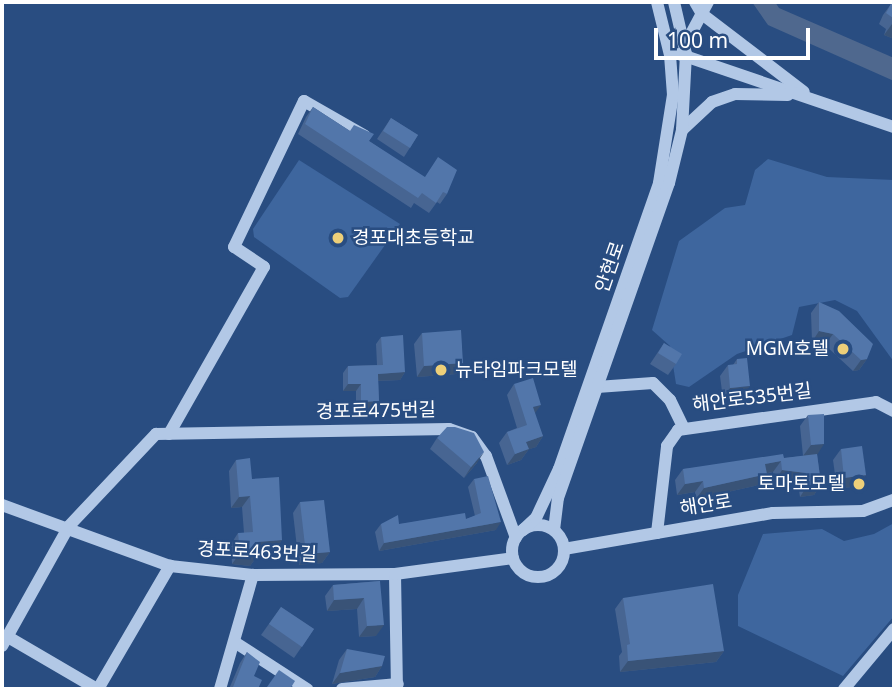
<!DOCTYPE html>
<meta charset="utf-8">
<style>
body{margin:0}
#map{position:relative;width:896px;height:691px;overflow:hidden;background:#294d81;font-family:"Noto Sans","Noto Sans KR",sans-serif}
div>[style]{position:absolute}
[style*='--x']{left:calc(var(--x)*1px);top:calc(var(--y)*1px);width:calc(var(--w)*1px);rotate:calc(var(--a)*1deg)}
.green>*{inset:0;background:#3e669e}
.water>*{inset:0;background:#4f688e}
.minor>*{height:12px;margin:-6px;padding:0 6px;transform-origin:6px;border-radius:6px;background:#b2c8e6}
.minor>.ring{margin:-6px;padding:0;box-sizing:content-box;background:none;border:12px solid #b2c8e6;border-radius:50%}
.wall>*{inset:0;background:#476592}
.shaded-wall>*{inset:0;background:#395377}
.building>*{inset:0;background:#5276aa}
.dots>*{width:19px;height:19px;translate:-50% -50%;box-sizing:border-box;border:4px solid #294d81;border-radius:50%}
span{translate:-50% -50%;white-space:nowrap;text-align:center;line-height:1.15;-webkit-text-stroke:5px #294d81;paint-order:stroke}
.poi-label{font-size:19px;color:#fff}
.left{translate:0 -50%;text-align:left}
.right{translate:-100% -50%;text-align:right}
.street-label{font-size:19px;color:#fff}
.frame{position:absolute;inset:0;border:4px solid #fff;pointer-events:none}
.scale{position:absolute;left:654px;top:28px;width:156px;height:32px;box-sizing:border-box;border:4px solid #fff;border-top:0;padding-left:9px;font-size:21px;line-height:24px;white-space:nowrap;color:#fff;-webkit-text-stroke:5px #294d81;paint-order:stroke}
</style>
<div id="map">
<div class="green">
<i style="clip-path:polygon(768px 159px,827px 177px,894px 180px,894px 362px,857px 311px,835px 300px,799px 307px,792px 335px,737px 354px,689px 387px,676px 384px,670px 346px,652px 330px,679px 241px,725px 208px,745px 205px,755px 170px)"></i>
<i style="clip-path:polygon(299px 160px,400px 224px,348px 297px,340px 298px,254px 237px,253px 229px)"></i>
<i style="clip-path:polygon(894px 523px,894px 616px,843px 676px,738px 626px,738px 595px,763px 534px,822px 529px,844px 541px,874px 534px)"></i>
</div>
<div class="water">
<i style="clip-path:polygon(752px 2px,775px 2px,779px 8px,894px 58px,894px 81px,768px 25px)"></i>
</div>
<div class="minor">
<i style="--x:695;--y:2;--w:14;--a:60"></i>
<i style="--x:702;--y:14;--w:128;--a:37.4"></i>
<i style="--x:685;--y:45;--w:49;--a:-61.9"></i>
<i style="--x:679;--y:54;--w:227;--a:18.8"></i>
<i style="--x:682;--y:130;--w:41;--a:-43"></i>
<i style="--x:712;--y:102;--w:24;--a:-19"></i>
<i style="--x:735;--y:94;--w:53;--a:1.1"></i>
<i style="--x:597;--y:387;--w:56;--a:-4.1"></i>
<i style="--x:653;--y:383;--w:24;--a:45"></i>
<i style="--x:670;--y:400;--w:30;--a:64"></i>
<i style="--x:169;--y:434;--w:192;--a:-60.4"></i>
<i style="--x:264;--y:267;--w:36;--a:-146"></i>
<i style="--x:234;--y:247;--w:162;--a:-64.4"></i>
<i style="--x:304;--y:101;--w:70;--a:29.8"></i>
<i style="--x:2;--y:505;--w:179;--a:20"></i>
<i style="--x:170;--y:566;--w:83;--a:6.2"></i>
<i style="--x:253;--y:575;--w:142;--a:-0.4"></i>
<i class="ring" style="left:512px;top:525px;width:40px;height:40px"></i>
<i style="--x:523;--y:530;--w:18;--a:-43"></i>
<i style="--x:536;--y:518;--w:54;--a:-64.9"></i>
<i style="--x:559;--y:469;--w:303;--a:-70.7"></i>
<i style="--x:659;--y:183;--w:89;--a:-81"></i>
<i style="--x:673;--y:95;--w:40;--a:-94.3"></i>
<i style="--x:670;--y:55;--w:55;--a:-103.8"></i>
<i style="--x:554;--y:530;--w:32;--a:-83"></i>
<i style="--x:558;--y:498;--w:334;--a:-70.6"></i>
<i style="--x:669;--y:183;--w:55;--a:-76.2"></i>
<i style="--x:682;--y:130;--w:76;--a:-87"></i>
<i style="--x:686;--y:54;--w:53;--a:-103"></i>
<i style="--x:657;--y:533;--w:88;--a:-83.4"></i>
<i style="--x:667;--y:446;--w:19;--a:-55"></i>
<i style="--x:678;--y:430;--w:200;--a:-8"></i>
<i style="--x:876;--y:402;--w:20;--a:27"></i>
<i style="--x:564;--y:549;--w:212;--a:-9.8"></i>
<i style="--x:773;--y:513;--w:90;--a:-1.3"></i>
<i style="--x:863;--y:511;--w:33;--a:-20"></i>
<i style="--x:8;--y:637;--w:103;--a:30.3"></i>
<i style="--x:236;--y:643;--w:85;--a:32.9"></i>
<i style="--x:2;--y:646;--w:137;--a:-60.8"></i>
<i style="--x:69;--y:526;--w:127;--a:-46.6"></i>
<i style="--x:156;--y:434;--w:293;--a:-1"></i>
<i style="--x:449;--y:429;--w:24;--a:19"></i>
<i style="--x:472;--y:437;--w:24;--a:54"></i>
<i style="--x:486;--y:456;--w:87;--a:69.9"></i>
<i style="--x:98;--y:689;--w:143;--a:-59.7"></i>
<i style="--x:220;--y:689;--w:119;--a:-73.9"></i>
<i style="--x:342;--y:689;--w:56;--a:-5.1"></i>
<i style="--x:397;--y:689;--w:115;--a:-91"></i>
<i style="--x:395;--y:574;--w:119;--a:-7.7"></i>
<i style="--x:844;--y:689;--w:78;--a:-50.2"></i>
</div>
<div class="wall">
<i style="clip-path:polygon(891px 4px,894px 4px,894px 39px,884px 35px,886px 29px,879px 24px,883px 15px)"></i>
<i style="clip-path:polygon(313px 107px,350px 131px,369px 141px,447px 194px,440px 204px,437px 202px,429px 213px,414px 203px,411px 208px,298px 134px,306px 117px)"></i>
<i style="clip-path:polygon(391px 118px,418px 135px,404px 157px,377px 139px)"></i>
<i style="clip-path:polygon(819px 302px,867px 359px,859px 370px,853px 371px,825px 345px,812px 342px,811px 313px)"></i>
<i style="clip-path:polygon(422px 333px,463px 363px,456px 374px,417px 377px,414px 344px)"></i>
<i style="clip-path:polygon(381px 337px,405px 372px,400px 380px,378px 381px,379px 401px,374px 408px,356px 409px,356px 391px,343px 391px,343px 373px,348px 366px,377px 365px,376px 344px)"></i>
<i style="clip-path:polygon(664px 343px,676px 364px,668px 375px,650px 364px)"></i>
<i style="clip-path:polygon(737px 359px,742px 397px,723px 399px,720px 376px,728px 365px,733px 365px)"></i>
<i style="clip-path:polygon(514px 384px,543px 436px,536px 447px,529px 449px,521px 460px,507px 465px,499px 443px,507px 432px,517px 428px,507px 395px)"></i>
<i style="clip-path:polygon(808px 415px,817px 454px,821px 484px,814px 495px,800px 497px,798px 484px,775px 481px,773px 472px,767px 474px,759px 485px,696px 499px,695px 492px,677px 495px,675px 480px,683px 469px,803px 456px,800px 426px)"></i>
<i style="clip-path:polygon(437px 438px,477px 463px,464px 478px,430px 449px)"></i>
<i style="clip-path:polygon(841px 449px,866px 475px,858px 486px,837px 489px,833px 460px)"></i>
<i style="clip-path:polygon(236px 460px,252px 479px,282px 540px,274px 551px,258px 552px,258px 555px,250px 566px,232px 564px,231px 544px,238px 533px,244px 533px,242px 507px,231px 508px,229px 471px)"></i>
<i style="clip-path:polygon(474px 479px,496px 530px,379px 551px,375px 532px,381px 524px,399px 524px,466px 519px,475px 516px,468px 487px)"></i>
<i style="clip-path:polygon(300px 502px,330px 552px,322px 563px,299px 565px,293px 513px)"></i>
<i style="clip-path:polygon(380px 581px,376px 636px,359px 637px,357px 609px,327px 611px,325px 596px,333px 585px)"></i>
<i style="clip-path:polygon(623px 598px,724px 651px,716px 662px,620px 672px,619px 656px,622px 652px,615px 609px)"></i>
<i style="clip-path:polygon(281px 607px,314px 629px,294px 658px,261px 635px)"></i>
<i style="clip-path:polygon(347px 649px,382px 666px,375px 677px,332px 684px,339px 660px)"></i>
<i style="clip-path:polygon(247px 652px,258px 689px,229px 689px,240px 663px)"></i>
</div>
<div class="shaded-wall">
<i style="clip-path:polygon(892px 24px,894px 25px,894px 39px,884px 35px)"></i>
<i style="clip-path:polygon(819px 331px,833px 334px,825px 345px,812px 342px)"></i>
<i style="clip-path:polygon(867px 359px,859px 370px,853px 371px,861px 360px)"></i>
<i style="clip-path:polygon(463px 363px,456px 374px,417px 377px,424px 366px)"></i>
<i style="clip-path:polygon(405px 372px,400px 380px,373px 381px,378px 374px)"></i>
<i style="clip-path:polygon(348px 384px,361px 384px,356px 391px,343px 391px)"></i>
<i style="clip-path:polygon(750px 386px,742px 397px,723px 399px,730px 388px)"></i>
<i style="clip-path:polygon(379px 401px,374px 408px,356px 409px,361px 402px)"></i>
<i style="clip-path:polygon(541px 405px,533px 416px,533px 407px)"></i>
<i style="clip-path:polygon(543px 436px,536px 447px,519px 453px,526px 442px)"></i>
<i style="clip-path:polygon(824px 444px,817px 455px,803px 456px,811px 445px)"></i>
<i style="clip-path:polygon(529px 449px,521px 460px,507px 465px,515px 454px)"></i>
<i style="clip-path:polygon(484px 452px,477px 463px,464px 478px,471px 467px)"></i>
<i style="clip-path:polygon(781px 461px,773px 472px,757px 475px,765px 464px)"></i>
<i style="clip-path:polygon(782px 470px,806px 473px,798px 484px,775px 481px)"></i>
<i style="clip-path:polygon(767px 474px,759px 485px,696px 499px,704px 488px)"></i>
<i style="clip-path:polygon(866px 475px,858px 486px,837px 489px,844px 478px)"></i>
<i style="clip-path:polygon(703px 481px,695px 492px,677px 495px,685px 484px)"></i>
<i style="clip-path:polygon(821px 484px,814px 495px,800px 497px,807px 486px)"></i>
<i style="clip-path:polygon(250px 496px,242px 507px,231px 508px,239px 497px)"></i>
<i style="clip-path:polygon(501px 522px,496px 530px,379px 551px,384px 543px)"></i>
<i style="clip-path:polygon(282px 540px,274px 551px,249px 553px,257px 542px)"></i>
<i style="clip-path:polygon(330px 552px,322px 563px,299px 565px,306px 554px)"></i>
<i style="clip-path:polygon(240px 553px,258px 555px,250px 566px,232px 564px)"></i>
<i style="clip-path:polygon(364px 598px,357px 609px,327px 611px,334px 600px)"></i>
<i style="clip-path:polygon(384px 625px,376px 636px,359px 637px,367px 626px)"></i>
<i style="clip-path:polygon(724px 651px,716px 662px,620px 672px,628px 661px)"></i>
<i style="clip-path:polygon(382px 666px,375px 677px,332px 684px,340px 673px)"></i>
</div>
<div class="building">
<i style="clip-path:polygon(891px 4px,894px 4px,894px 25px,892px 24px,893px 18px,886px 13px)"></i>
<i style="clip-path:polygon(313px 107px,350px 131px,354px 125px,374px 134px,369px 141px,425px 177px,438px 157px,457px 170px,447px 194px,443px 192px,436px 203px,422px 193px,418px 198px,305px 124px)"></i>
<i style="clip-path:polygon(391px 118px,418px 135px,410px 148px,383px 131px)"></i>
<i style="clip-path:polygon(819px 302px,839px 311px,873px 344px,867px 359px,861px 360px,833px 334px,819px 331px)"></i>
<i style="clip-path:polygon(461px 330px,463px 363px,424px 366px,422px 333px)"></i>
<i style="clip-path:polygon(403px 335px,405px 372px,378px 374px,379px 401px,361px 402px,361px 384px,348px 384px,348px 366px,383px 365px,381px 337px)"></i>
<i style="clip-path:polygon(664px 343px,682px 354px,676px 364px,658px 353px)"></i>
<i style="clip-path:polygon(747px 358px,750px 386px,730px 388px,728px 365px,737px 364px,737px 359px)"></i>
<i style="clip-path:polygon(533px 378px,541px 405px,533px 407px,543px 436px,526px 442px,529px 449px,515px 454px,507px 432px,527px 425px,514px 384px)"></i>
<i style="clip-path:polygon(824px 414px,824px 444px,811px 445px,808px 415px)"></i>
<i style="clip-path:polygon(447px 427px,455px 427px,474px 433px,484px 452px,471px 467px,437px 438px)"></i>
<i style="clip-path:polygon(862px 446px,866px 475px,844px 478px,841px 449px)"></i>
<i style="clip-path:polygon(783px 454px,784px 458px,817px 454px,821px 484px,807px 486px,806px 473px,782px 470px,781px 461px,765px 464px,767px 474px,704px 488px,703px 481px,685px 484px,683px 469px)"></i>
<i style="clip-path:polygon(250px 458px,252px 479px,279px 477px,282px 540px,257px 542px,258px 555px,240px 553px,238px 533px,253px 532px,250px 496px,239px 497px,236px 460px)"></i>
<i style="clip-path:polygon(488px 476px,501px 522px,384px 543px,381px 524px,398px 515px,399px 524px,465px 513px,466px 519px,481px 513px,474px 479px)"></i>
<i style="clip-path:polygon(324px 500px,330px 552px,306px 554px,300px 502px)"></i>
<i style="clip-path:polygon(380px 581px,384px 625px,367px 626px,364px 598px,334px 600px,333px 585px)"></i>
<i style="clip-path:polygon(713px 584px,724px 651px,628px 661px,627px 645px,630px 644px,623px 598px)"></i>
<i style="clip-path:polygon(281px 607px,314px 629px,302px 647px,269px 624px)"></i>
<i style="clip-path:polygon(347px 649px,385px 656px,382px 666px,340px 673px)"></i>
<i style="clip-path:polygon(247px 652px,260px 662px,254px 676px,262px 680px,258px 689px,238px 689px,233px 687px)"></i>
<i style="clip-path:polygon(279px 670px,295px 681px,290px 689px,270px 689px,267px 687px)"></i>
</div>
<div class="dots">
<i style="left:338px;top:238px;background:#edcf79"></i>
<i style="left:843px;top:349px;background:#edcf79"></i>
<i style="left:441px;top:370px;background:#edcf79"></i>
<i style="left:859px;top:484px;background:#edcf79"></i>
</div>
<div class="poi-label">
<span class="left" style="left:352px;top:238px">경포대초등학교</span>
<span class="right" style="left:829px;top:349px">MGM호텔</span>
<span class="left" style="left:455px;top:370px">뉴타임파크모텔</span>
<span class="right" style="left:845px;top:484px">토마토모텔</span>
</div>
<div class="street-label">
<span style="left:610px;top:267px;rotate:-71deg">안현로</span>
<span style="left:752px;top:398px;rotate:-7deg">해안로535번길</span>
<span style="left:376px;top:411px;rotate:-1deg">경포로475번길</span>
<span style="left:706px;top:505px;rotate:-9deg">해안로</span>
<span style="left:257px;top:552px;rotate:3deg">경포로463번길</span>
</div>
<div class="frame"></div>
<div class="scale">100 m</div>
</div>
